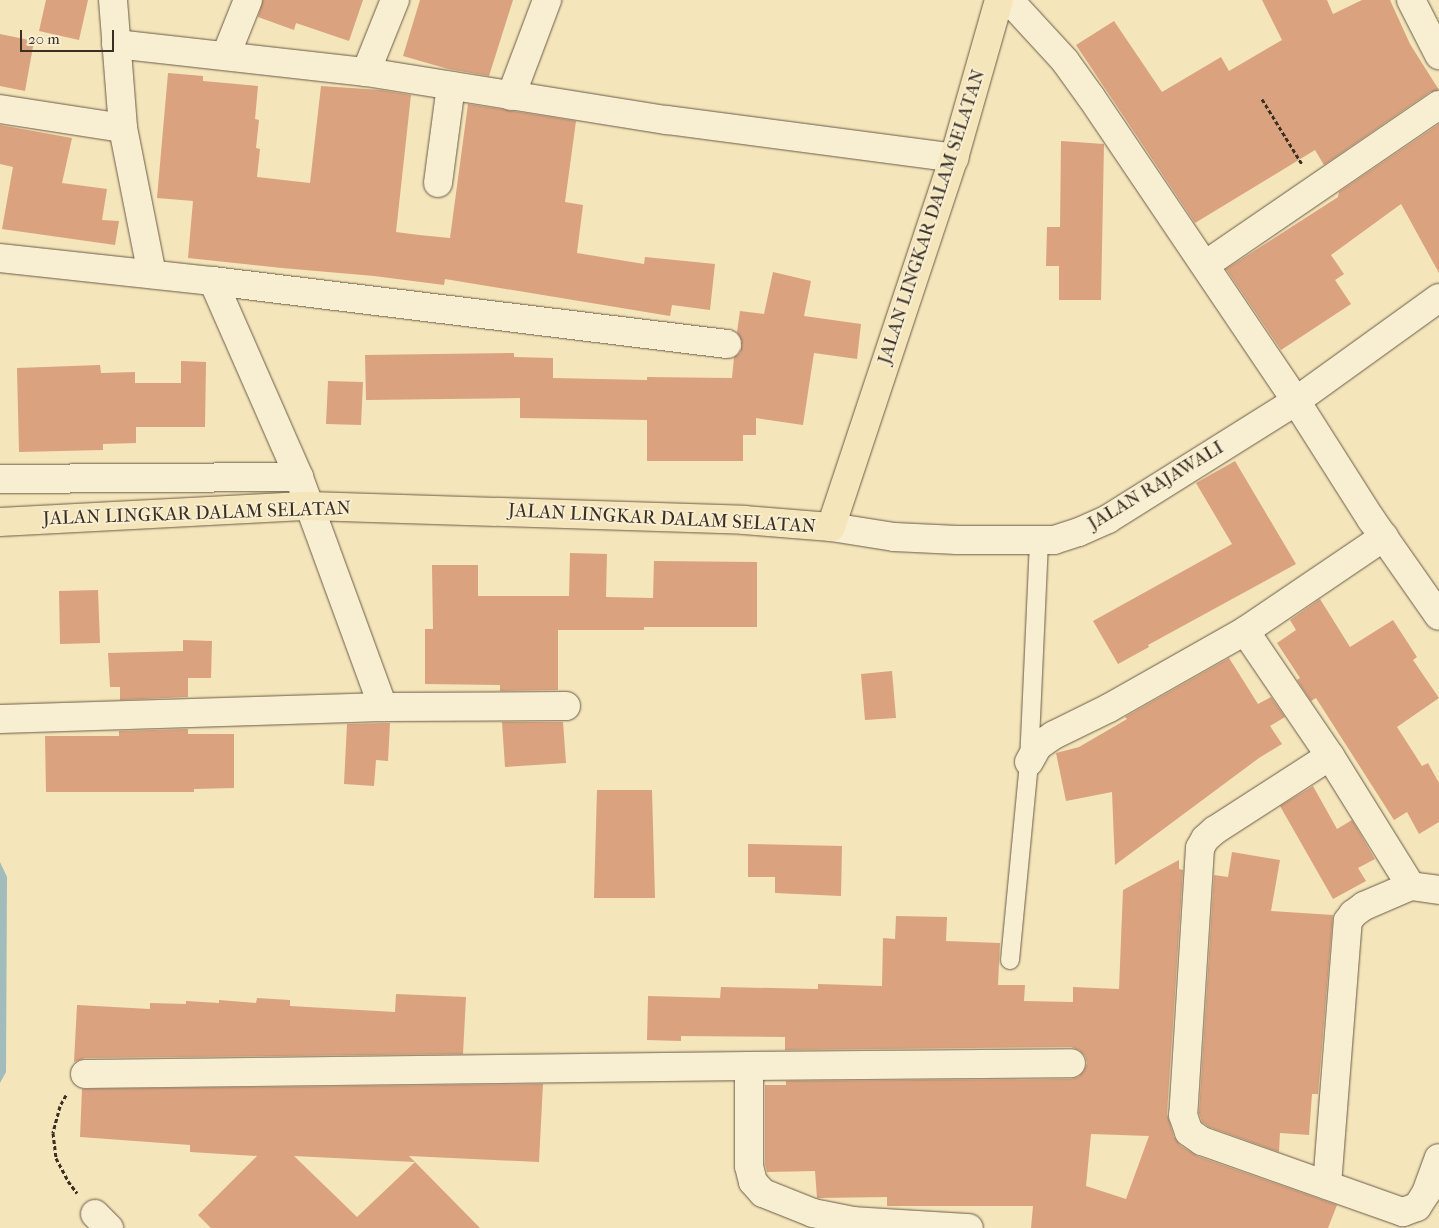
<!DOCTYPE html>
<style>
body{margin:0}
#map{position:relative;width:1439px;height:1228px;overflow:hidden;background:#f5e5ba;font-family:"IM FELL French Canon",serif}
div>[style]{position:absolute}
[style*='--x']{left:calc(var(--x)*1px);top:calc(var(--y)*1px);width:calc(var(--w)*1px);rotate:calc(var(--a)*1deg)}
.water>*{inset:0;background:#a2bcbb}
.building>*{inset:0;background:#daa27f}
.path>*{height:3px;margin-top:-1.5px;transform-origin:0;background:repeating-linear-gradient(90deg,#3a2f22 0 4px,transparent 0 6.5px)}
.roads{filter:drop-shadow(0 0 1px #695c48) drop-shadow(0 0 1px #695c48)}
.lane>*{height:18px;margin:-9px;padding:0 9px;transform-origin:9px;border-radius:9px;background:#f8eed2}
.street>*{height:28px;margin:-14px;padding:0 14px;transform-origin:14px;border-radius:14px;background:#f8eed2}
.secondary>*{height:28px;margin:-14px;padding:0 14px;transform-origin:14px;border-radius:14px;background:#f8eed2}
.primary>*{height:28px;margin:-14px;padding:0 14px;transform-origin:14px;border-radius:14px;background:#f5e5ba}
span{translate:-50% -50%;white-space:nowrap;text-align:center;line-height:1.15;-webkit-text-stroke:4px #f8eed2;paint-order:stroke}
.street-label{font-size:19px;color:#3a2f22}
.scale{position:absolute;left:20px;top:30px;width:94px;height:22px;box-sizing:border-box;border:2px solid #3a2f22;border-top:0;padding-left:6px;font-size:15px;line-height:18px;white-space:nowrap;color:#3a2f22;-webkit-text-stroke:4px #f8eed2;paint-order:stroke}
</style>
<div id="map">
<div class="water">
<i style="clip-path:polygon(0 862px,7px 877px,6px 1072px,0 1083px)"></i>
</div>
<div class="building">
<i style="clip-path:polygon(46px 0,88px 0,79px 40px,39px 31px)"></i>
<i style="clip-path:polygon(263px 0,363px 0,349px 41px,296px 23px,294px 30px,258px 17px)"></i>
<i style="clip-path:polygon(420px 0,513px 0,489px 76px,448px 69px,403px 56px)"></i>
<i style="clip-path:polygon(1262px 0,1327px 0,1333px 14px,1362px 0,1390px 0,1410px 44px,1439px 90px,1430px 92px,1324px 165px,1315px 150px,1195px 223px,1076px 45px,1114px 21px,1162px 92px,1221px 57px,1229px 71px,1282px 40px)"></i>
<i style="clip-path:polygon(0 34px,34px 41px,25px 91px,0 86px)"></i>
<i style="clip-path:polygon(168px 73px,203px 76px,203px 81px,258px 86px,255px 119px,259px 120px,256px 148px,260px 149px,257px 177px,310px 183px,321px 86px,381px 90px,411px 95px,396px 232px,419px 235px,450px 238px,468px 104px,576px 121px,565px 202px,583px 205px,577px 253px,644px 264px,645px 257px,715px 264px,710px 310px,672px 305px,670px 316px,445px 279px,444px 285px,374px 276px,282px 268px,188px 258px,193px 201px,157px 198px)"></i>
<i style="clip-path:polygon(1439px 124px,1439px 273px,1401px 204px,1331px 255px,1344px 274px,1335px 280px,1351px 304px,1281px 350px,1226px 269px,1338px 197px,1339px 192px)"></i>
<i style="clip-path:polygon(0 125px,72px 138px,62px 183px,107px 189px,102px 220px,119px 221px,115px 245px,2px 229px,13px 167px,0 164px)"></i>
<i style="clip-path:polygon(1061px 141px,1104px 144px,1101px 300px,1059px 300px,1059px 266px,1046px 266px,1047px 227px,1060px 227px)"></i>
<i style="clip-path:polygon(773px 272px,811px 281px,804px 316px,861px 324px,857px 359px,814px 353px,803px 425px,756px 418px,756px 435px,743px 435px,743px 461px,647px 461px,647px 420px,520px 418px,520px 398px,366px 400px,365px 355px,514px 353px,514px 357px,553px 358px,553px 378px,647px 380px,647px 377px,732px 378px,734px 357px,740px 353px,742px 345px,737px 332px,740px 311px,764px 314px)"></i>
<i style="clip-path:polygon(181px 361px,206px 362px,205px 427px,136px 427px,136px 443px,103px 444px,103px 450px,19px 452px,17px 368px,100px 365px,101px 373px,135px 372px,135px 383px,181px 383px)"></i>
<i style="clip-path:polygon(328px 381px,363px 382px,361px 425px,326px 424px)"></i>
<i style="clip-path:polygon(1235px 461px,1296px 564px,1148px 645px,1149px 647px,1118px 664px,1093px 621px,1232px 544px,1196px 483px)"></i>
<i style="clip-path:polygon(570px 553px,607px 554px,606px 597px,653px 598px,654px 561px,757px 562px,757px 627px,644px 627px,644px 630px,558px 630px,558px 690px,500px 691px,500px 685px,425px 684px,425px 629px,433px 629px,432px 565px,478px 565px,478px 596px,569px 596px)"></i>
<i style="clip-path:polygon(98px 590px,100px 643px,60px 644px,59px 591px)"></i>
<i style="clip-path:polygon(1320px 599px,1350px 647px,1393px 620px,1417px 657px,1413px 660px,1439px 698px,1397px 727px,1422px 766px,1428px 763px,1439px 783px,1439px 822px,1419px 834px,1407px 812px,1394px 820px,1316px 698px,1311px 701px,1297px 680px,1300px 678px,1277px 643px,1296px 630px,1290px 620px)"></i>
<i style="clip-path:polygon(183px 640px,212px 641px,211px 678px,188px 678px,188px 697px,120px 700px,120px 687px,110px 687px,108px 653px,183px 651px)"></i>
<i style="clip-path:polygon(1229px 658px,1258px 704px,1271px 697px,1285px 717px,1270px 726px,1282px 744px,1259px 758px,1115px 865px,1112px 792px,1066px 801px,1056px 753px,1079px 747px,1127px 719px,1125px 717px)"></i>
<i style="clip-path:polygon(892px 671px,896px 718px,865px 720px,861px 674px)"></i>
<i style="clip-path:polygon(502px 722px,563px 722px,566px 763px,505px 767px)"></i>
<i style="clip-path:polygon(390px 723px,388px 761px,376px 760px,374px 786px,344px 784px,347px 724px)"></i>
<i style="clip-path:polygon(188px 729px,188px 734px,234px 734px,234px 788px,194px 789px,194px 792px,46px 792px,45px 736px,119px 736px,119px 731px)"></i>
<i style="clip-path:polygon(1313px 786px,1337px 829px,1352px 820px,1375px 859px,1358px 868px,1366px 881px,1333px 899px,1280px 806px)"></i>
<i style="clip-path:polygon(597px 790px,652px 790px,655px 898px,594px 898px)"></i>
<i style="clip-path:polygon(748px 844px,842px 846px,841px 896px,775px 893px,775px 877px,748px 877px)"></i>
<i style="clip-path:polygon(1232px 852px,1280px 860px,1271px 911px,1333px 915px,1318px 1094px,1312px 1094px,1309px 1135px,1280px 1133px,1279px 1152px,1209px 1127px,1202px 1122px,1199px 1113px,1214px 875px,1228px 877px)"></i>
<i style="clip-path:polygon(evenodd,1179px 860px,1179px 869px,1183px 870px,1167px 1114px,1174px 1137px,1180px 1145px,1197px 1156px,1337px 1205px,1328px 1228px,1031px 1228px,1033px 1206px,887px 1206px,887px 1197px,817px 1198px,815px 1171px,767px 1172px,765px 1164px,765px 1085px,786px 1085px,786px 1081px,1071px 1079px,1078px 1077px,1084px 1071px,1087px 1063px,1085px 1056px,1079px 1050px,1071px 1047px,785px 1050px,785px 1037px,681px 1036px,681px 1041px,647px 1040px,648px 996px,720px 998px,721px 987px,818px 989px,818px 984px,882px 986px,883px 938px,895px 939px,896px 916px,947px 917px,946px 941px,1000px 943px,998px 985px,1025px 985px,1024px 1001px,1073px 1002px,1073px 987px,1119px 989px,1123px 890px,1179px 860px,1091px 1134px,1149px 1136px,1126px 1199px,1086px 1186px,1091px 1134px)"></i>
<i style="clip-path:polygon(396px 994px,466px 997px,463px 1054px,85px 1058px,74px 1062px,77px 1005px,150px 1009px,150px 1003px,186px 1004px,186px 1001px,219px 1003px,219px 1000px,256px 1003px,257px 998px,290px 1000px,290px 1006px,395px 1012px)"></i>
<i style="clip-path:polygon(543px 1084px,539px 1162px,409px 1156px,415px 1162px,294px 1156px,357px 1217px,415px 1162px,480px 1228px,211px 1228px,198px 1215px,257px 1156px,190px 1152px,190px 1145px,80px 1137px,82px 1089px)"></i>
</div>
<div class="path">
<i style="--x:1262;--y:99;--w:76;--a:58.4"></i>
<i style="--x:66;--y:1095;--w:13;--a:119"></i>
<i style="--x:60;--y:1106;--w:28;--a:105"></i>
<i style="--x:53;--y:1133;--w:25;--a:83"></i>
<i style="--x:56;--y:1158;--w:26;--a:62"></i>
<i style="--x:68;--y:1181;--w:15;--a:53"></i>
</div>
<div class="roads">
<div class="lane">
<i style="--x:1010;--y:960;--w:199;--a:-84.5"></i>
<i style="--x:1029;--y:762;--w:222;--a:-87.4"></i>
</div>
<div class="street">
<i style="--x:113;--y:0;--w:128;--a:85.5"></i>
<i style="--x:123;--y:128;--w:149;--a:78.8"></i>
<i style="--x:1009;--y:0;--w:83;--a:47.4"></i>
<i style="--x:1065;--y:61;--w:44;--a:54.2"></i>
<i style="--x:1091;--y:97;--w:367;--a:56"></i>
<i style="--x:1296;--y:401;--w:140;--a:57.6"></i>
<i style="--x:1371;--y:519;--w:118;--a:55"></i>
<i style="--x:1411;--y:0;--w:62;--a:63"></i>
<i style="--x:116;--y:44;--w:252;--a:6.4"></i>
<i style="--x:366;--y:72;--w:305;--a:9.1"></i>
<i style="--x:667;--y:120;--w:290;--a:7.5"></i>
<i style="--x:226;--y:55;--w:59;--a:-68.2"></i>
<i style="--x:366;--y:72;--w:78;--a:-68.1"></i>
<i style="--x:511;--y:96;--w:103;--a:-69.4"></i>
<i style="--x:0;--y:109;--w:124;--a:8.8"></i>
<i style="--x:438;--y:183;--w:98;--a:-82.4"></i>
<i style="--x:0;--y:258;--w:214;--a:6.2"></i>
<i style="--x:213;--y:281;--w:518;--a:6.99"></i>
<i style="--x:1205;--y:265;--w:283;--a:-34.4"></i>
<i style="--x:0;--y:479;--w:299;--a:-0.4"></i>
<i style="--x:1245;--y:631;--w:151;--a:55.8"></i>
<i style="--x:1330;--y:756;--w:153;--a:58.1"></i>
<i style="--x:383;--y:707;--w:183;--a:-0.3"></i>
<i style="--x:0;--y:719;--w:383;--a:-1.8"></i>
<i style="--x:383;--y:707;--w:245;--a:-110.1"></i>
<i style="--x:299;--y:477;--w:214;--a:-113.7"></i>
<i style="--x:1330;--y:756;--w:137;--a:147.2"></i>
<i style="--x:1215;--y:830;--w:13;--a:138"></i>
<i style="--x:1205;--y:839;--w:10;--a:119"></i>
<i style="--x:1200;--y:848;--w:268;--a:93.6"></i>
<i style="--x:1183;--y:1115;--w:18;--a:71"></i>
<i style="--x:1189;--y:1132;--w:16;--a:35"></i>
<i style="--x:1202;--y:1141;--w:213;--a:19.5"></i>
<i style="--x:1403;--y:1212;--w:15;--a:-20"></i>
<i style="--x:1417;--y:1207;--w:17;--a:-57"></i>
<i style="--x:1426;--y:1193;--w:37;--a:-70"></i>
<i style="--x:1029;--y:762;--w:18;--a:-61"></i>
<i style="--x:1038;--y:746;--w:19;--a:-35"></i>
<i style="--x:1054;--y:735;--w:61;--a:-26.1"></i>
<i style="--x:1109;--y:708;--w:156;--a:-29.5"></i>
<i style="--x:1245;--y:631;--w:168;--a:-34.1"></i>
<i style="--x:749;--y:1066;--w:322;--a:-0.5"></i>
<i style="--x:85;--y:1074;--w:664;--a:-0.69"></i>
<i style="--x:749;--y:1066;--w:100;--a:90"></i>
<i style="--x:749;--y:1166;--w:16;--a:76"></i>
<i style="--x:753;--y:1182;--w:15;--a:48"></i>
<i style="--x:763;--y:1193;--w:54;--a:21.8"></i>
<i style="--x:813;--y:1213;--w:41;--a:11.3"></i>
<i style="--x:853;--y:1221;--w:116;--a:3.5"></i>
<i style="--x:1327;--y:1185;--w:265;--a:-85.5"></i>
<i style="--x:1348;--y:921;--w:9;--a:-54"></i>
<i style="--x:1353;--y:914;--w:14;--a:-36"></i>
<i style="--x:1364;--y:906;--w:51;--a:-23.1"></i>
<i style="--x:1411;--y:886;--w:28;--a:8"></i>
<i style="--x:95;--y:1214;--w:20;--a:45"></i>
</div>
<div class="secondary">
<i style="--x:831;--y:527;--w:64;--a:9"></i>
<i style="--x:894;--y:537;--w:63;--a:2.7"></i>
<i style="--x:957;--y:540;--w:97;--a:0"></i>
<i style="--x:1054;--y:540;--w:26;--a:-18"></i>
<i style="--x:1079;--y:532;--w:32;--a:-24"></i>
<i style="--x:1108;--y:519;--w:222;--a:-32.1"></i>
<i style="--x:1296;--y:401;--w:176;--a:-35.8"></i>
</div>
<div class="primary">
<i style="--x:0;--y:522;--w:309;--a:-3"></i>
<i style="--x:309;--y:506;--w:435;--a:1.8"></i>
<i style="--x:744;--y:520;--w:87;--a:4.6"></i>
<i style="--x:831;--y:527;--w:389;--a:-71.6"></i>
<i style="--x:954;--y:158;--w:164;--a:-74.1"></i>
</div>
</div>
<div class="street-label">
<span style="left:932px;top:217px;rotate:-72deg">JALAN LINGKAR DALAM SELATAN</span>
<span style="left:1156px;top:486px;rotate:-31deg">JALAN RAJAWALI</span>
<span style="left:197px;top:514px;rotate:-2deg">JALAN LINGKAR DALAM SELATAN</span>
<span style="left:662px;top:519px;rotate:3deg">JALAN LINGKAR DALAM SELATAN</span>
</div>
<div class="scale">20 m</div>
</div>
